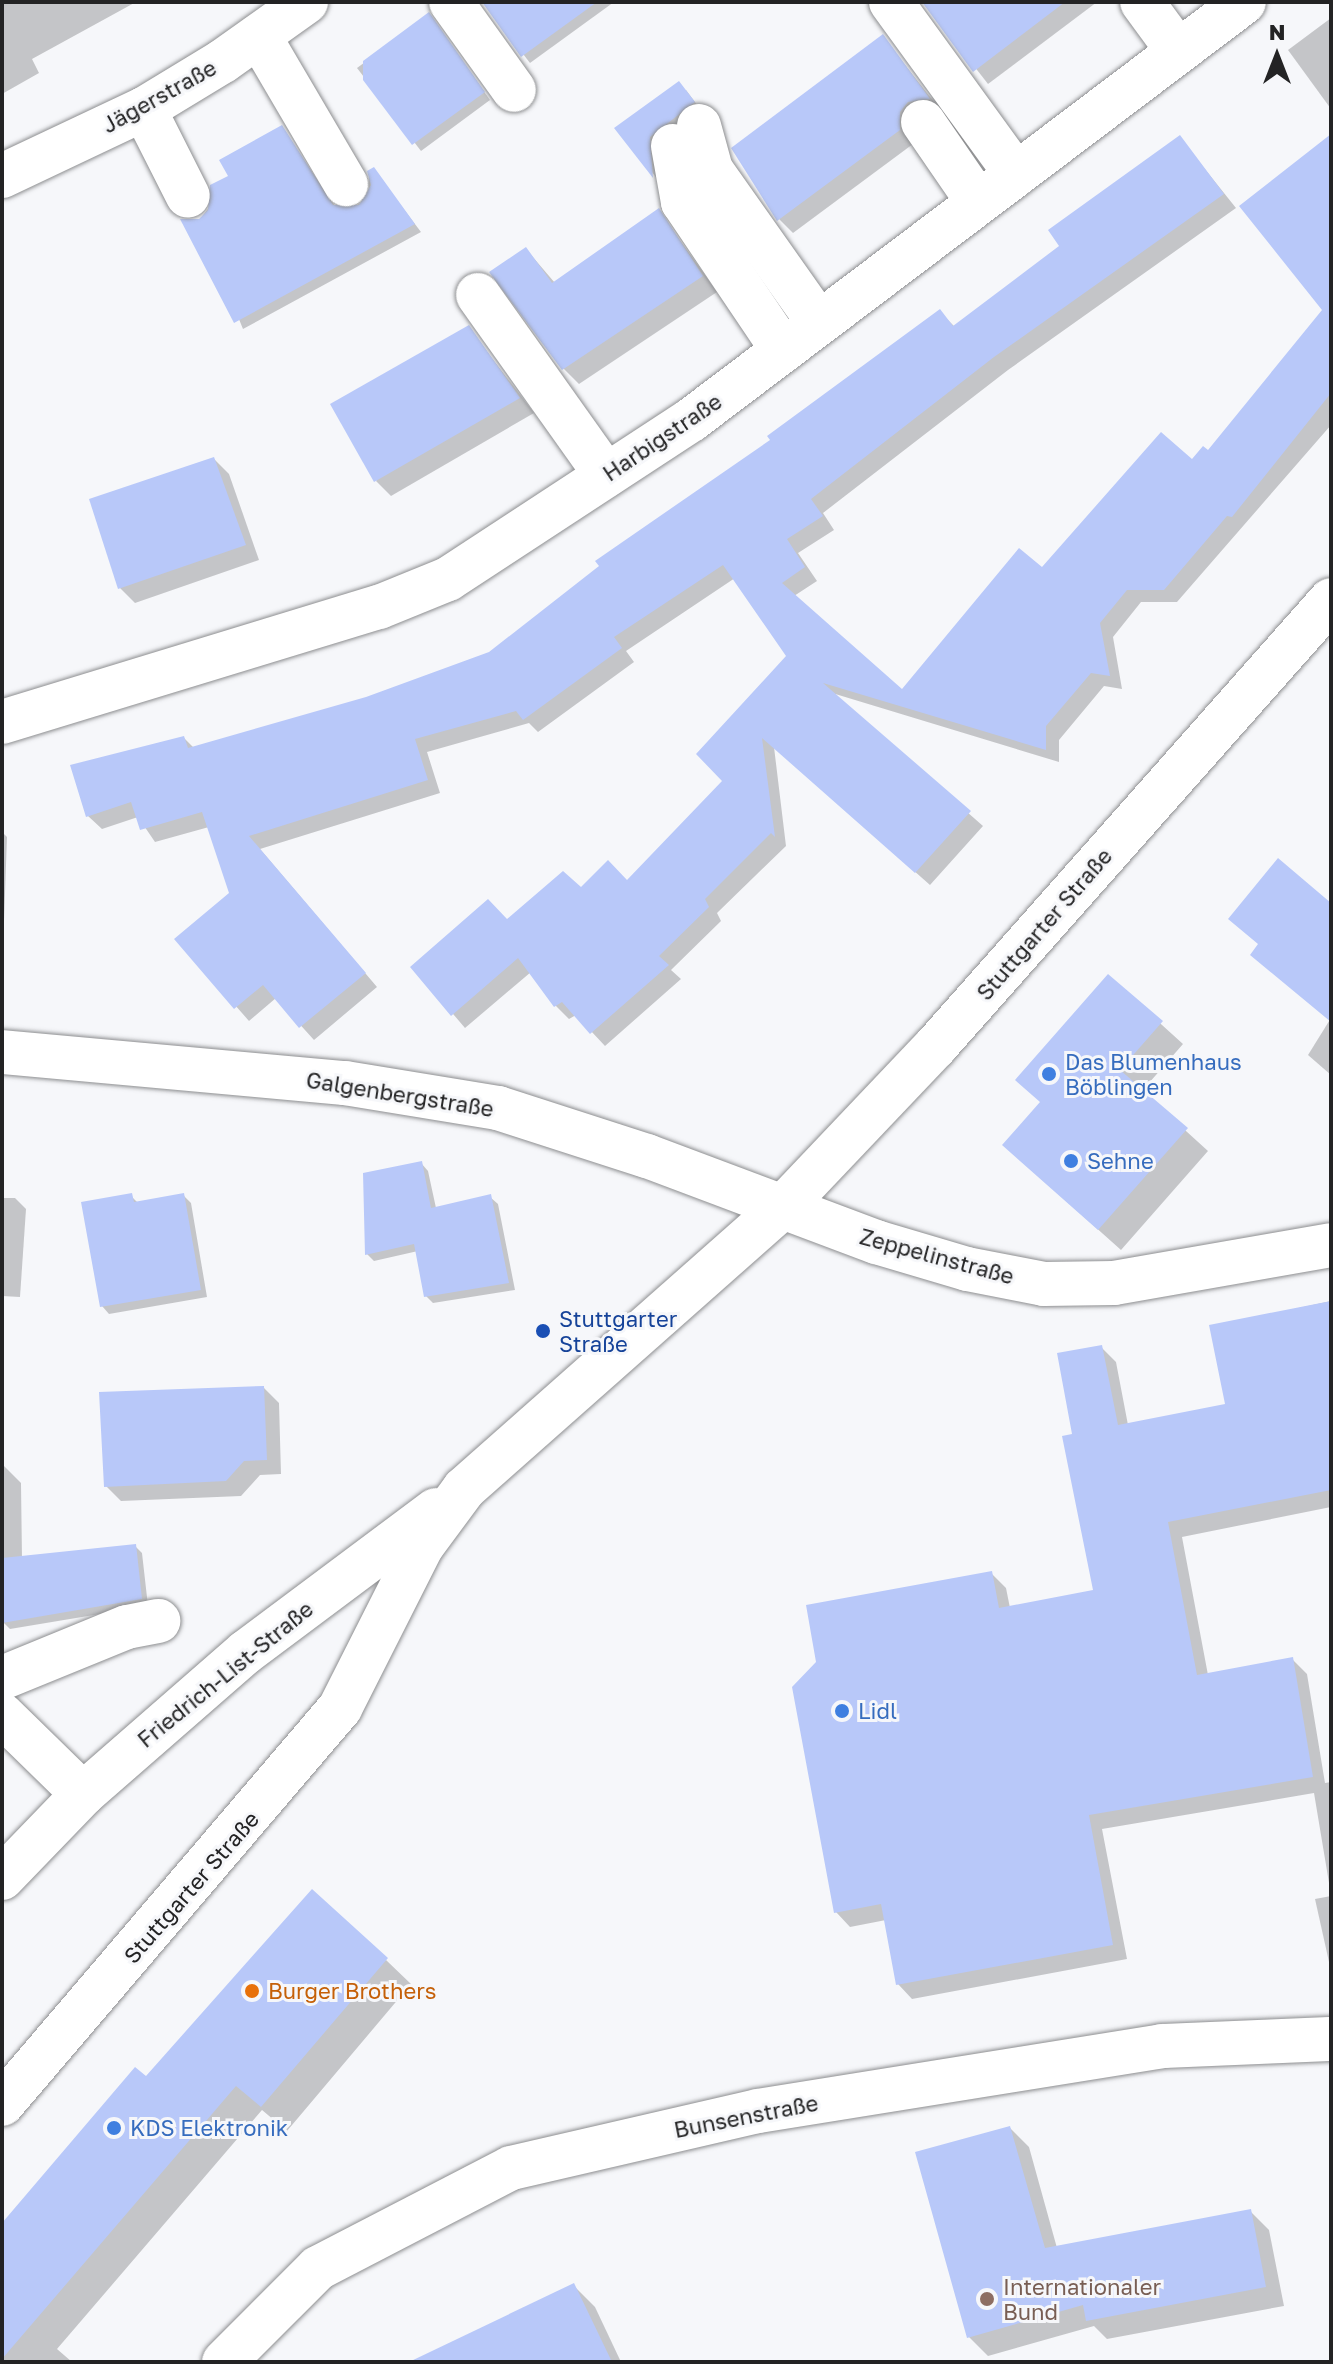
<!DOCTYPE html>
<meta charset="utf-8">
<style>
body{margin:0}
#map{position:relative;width:1333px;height:2364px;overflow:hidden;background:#f6f7fa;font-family:"Golos Text",sans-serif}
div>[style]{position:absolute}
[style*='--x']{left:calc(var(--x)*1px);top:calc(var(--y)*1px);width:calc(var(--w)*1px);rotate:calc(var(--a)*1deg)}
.shadow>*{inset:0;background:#0003}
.building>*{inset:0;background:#b8c8f9}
.roads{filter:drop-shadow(0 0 2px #8d8e90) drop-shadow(0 0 2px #8d8e90)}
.minor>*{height:44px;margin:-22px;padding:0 22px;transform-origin:22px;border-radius:22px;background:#fff}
.major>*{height:44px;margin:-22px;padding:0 22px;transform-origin:22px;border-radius:22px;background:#fff}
.dots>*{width:22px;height:22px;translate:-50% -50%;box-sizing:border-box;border:4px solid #f6f7fa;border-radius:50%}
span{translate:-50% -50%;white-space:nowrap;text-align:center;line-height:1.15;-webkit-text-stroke:6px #f6f7fa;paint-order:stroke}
.street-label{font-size:22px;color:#232324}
.shop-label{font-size:22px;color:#366cbe}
.left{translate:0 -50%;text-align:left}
.transit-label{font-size:22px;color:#164399}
.food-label{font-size:22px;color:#c56008}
.education-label{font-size:22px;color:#785e54}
.frame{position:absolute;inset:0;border:4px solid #232324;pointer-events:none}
.north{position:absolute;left:1237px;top:16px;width:80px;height:80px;-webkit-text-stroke:6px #f6f7fa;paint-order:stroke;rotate:0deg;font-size:22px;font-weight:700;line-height:32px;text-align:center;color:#232324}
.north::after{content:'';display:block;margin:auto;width:28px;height:36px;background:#232324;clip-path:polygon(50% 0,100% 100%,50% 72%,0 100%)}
</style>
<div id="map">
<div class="shadow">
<i style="clip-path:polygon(2px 2px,136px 2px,32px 59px,39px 73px,2px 94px)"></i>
<i style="clip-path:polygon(483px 2px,614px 2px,530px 63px)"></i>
<i style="clip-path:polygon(924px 2px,1097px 2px,988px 84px)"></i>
<i style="clip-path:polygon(429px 15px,490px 100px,421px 151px,357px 68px)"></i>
<i style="clip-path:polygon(1331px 18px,1331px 109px,1288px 50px)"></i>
<i style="clip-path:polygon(883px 37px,942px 112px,913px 144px,793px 233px,779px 219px)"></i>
<i style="clip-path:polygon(686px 90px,701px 110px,659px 181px,617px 128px)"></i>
<i style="clip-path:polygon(282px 128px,337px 209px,347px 211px,369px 198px,369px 172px,374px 170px,421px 232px,243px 329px,199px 221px,231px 177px)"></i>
<i style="clip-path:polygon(1180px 138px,1236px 208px,1008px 370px,823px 513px,834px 530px,798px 553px,817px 581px,794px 596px,902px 692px,1043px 570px,1208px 453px,1325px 310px,1331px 221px,1331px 425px,1177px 602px,1141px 602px,1113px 637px,1122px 689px,1104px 686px,1059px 740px,1059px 762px,832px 693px,983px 826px,930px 885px,774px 747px,786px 846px,717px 913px,721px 921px,671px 970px,681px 979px,605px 1046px,576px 1015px,569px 1019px,556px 1006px,531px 972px,465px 1028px,413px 967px,581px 890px,628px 883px,724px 781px,788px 656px,735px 578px,626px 651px,634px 662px,538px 732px,529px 723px,427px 752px,440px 793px,260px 849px,377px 987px,314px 1040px,276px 998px,249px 1021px,177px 939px,231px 894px,209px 827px,155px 842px,138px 817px,102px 829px,88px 816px,184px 738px,194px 748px,367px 699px,490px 654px,940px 312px,955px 327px,1062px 246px)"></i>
<i style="clip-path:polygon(659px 211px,717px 292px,579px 384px,564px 369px,526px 249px,555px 283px)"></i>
<i style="clip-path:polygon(468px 327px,534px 413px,391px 496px,376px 481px)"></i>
<i style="clip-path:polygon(214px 459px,229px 474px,259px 560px,135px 603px,120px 588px)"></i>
<i style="clip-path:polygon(2px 832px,7px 837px,2px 978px)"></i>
<i style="clip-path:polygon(1109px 977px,1183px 1044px,1142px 1091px,1208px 1151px,1121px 1250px,1027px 1166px,1042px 1103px)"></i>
<i style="clip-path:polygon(1331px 1018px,1331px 1075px,1308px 1055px)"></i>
<i style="clip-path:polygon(421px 1163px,428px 1171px,436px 1208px,490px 1197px,498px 1204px,515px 1290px,433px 1303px,426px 1296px,418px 1251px,374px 1261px,367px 1254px)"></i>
<i style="clip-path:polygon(131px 1196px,139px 1204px,184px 1196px,191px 1203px,207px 1297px,109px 1314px,102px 1306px)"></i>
<i style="clip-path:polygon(2px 1198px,15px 1198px,26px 1209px,20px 1297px,2px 1296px)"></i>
<i style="clip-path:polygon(1331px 1301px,1331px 1507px,1182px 1537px,1208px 1675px,1292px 1659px,1307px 1674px,1325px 1783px,1331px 1782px,1331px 1895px,1314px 1793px,1102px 1829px,1127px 1959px,912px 1999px,898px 1984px,886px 1920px,850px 1927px,836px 1912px,991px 1573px,1006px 1588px,1010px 1608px,1095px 1592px,1075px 1436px,1102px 1348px,1116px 1362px,1128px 1425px,1227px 1406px,1211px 1327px)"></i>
<i style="clip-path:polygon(264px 1388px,279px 1403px,281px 1474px,260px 1475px,241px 1496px,121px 1501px,106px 1486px)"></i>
<i style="clip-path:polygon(4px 1466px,21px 1483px,22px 1558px,135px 1546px,142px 1553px,148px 1606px,10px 1629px,3px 1622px)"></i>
<i style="clip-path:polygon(1331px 1896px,1331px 1971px,1315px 1899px)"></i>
<i style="clip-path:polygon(386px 1960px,411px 1984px,287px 2131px,262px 2110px,57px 2349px,72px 2362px,2px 2362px,2px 2231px,146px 2079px)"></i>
<i style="clip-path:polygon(1010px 2128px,1029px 2147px,1057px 2248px,1250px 2211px,1269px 2230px,1284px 2306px,1107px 2339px,1094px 2326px,988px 2356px,969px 2337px,918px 2154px)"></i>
<i style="clip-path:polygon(574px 2286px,595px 2307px,621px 2362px,487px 2362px)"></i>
</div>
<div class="building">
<i style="clip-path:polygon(482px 2px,597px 2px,521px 57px)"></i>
<i style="clip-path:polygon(922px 2px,1065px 2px,973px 72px)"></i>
<i style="clip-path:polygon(429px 12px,485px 92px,412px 145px,363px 80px,363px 61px)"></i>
<i style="clip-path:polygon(883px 34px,930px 99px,908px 102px,900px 112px,900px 130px,777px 221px,731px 148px)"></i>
<i style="clip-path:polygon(679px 81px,695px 102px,650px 137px,653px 178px,614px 128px)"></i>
<i style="clip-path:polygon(282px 125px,333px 205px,359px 205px,371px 185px,367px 171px,374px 167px,415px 224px,234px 323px,180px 219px,199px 219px,208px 210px,210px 185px,228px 176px,219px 160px)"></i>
<i style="clip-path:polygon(1331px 134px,1331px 393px,1232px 517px,1227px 516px,1164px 590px,1127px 590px,1100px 623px,1110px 676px,1091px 673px,1046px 726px,1046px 750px,823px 683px,971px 811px,915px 873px,762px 738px,775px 837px,771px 833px,705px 899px,709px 907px,659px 956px,669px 965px,590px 1034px,562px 1002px,554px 1007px,518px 958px,451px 1016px,410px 967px,488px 899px,507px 919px,563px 871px,581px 887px,608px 860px,627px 880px,722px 781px,696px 754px,786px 656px,723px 565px,614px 637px,622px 648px,523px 720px,516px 711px,415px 739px,428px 780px,249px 836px,366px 973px,299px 1028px,263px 985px,234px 1009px,174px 939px,229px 893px,202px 812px,140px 830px,131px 802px,86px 817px,70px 765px,184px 736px,188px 748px,366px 697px,489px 652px,599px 566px,595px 561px,770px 440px,767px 436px,940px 309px,953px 326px,1059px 246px,1048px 230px,1180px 135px,1224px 194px,994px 357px,811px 499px,823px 516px,787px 539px,805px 567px,782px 583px,902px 689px,1019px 548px,1042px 567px,1161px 432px,1192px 459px,1203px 446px,1208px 450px,1322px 310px,1239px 206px)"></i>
<i style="clip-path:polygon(659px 208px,703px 276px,562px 370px,489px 272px,526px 247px,552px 283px)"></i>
<i style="clip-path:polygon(469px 325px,520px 398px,374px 482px,330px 404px)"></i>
<i style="clip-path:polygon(214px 457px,246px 545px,118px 589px,89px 499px)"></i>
<i style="clip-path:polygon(1278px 858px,1331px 903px,1331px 1022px,1250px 955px,1258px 944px,1228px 919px)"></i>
<i style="clip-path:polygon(1108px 974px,1163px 1021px,1120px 1070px,1188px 1128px,1098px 1230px,1002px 1145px,1040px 1102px,1015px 1080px)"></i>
<i style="clip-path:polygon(422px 1161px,431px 1208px,491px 1194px,509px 1283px,424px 1297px,414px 1244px,365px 1255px,363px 1173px)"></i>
<i style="clip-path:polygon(132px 1193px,134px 1202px,184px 1193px,201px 1290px,100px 1307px,81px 1202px)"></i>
<i style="clip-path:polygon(1331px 1301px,1331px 1490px,1168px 1522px,1197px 1675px,1293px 1657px,1313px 1777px,1089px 1815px,1113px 1945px,896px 1985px,881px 1904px,834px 1913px,792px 1687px,816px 1662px,806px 1605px,992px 1571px,999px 1608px,1093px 1590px,1062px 1436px,1072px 1434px,1057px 1353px,1102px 1345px,1118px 1425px,1225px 1404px,1209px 1325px)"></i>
<i style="clip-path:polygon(264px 1386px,267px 1460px,244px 1461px,226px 1481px,104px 1487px,99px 1392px)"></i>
<i style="clip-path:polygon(136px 1544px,142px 1599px,2px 1623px,2px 1558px)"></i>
<i style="clip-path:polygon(312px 1889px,388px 1958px,261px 2107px,236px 2086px,2px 2359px,2px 2223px,135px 2067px,146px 2076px)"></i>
<i style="clip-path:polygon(1010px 2126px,1045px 2248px,1251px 2209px,1266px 2287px,1086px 2321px,1083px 2305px,967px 2338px,915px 2152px)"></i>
<i style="clip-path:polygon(574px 2283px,612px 2362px,409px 2362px)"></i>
</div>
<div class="roads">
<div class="minor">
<i style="--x:451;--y:2;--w:108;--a:54.4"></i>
<i style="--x:891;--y:2;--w:213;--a:54"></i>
<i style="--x:1142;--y:2;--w:61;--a:53.7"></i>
<i style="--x:259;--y:36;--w:172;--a:59.6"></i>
<i style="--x:144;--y:109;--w:97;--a:63.2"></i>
<i style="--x:923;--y:122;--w:97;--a:55.5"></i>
<i style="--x:699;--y:126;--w:46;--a:74.7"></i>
<i style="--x:711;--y:170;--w:187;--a:54.8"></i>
<i style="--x:673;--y:146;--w:57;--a:79.9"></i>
<i style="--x:683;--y:202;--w:179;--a:56"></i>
<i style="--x:2;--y:176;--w:157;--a:-25.3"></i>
<i style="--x:144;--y:109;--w:92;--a:-31.3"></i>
<i style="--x:223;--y:61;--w:102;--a:-35.4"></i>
<i style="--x:478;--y:295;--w:221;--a:54.6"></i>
<i style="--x:2;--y:722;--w:394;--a:-17"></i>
<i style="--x:379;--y:607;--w:74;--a:-22.1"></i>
<i style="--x:448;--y:579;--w:290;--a:-33.2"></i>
<i style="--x:691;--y:420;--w:693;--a:-37.08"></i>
<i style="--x:2;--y:1052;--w:344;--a:5.2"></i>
<i style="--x:345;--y:1083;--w:155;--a:9.3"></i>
<i style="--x:498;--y:1108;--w:157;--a:17.9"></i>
<i style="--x:647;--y:1156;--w:245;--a:20.6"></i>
<i style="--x:876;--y:1242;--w:95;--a:16.5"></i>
<i style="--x:967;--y:1269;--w:78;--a:11"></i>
<i style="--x:1044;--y:1284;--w:70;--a:-0.8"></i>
<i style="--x:1114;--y:1283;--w:220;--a:-9.9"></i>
<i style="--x:2;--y:1678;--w:135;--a:-22.2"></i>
<i style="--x:127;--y:1627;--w:32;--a:-11"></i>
<i style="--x:2;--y:1715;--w:113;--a:44.3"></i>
<i style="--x:224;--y:2362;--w:133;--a:-45"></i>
<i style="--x:318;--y:2268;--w:217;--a:-27.4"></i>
<i style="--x:511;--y:2168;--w:253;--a:-13"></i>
<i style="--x:758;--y:2111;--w:409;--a:-9.1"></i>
<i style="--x:1162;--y:2046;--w:169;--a:-2.4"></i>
</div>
<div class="major">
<i style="--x:2;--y:1878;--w:117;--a:-46"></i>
<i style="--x:83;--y:1794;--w:216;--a:-41.1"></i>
<i style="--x:246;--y:1652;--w:237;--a:-36.8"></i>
<i style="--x:2;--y:2104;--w:521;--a:-49.52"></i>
<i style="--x:340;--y:1708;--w:182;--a:-63.2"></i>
<i style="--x:422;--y:1546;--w:71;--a:-53.6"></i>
<i style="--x:464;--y:1489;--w:426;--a:-41.5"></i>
<i style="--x:783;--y:1207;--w:221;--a:-46.5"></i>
<i style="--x:935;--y:1047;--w:597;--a:-48.46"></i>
</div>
</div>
<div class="dots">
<i style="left:1049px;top:1074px;background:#3f7fe0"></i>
<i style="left:1071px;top:1161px;background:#3f7fe0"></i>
<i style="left:543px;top:1331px;background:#1a4fb4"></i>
<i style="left:842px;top:1711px;background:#3f7fe0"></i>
<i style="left:252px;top:1991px;background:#e8710a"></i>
<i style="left:114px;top:2128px;background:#3f7fe0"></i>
<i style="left:987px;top:2299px;background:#8d6e63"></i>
</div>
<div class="street-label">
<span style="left:159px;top:96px;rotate:-29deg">Jägerstraße</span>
<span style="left:662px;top:437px;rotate:-34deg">Harbigstraße</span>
<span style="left:1044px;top:924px;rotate:-49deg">Stuttgarter Straße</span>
<span style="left:400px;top:1094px;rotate:9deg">Galgenbergstraße</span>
<span style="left:937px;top:1256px;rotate:15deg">Zeppelinstraße</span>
<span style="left:225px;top:1674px;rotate:-39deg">Friedrich-List-Straße</span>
<span style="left:191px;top:1887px;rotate:-49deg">Stuttgarter Straße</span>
<span style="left:746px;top:2116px;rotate:-11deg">Bunsenstraße</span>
</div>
<div class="shop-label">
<span class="left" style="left:1065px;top:1074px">Das Blumenhaus<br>Böblingen</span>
<span class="left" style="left:1087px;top:1161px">Sehne</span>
<span class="left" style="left:858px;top:1711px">Lidl</span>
<span class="left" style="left:130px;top:2128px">KDS Elektronik</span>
</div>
<div class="transit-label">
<span class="left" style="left:559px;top:1331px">Stuttgarter<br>Straße</span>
</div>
<div class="food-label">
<span class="left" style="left:268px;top:1991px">Burger Brothers</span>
</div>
<div class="education-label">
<span class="left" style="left:1003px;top:2299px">Internationaler<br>Bund</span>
</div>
<div class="frame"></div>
<div class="north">N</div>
</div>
